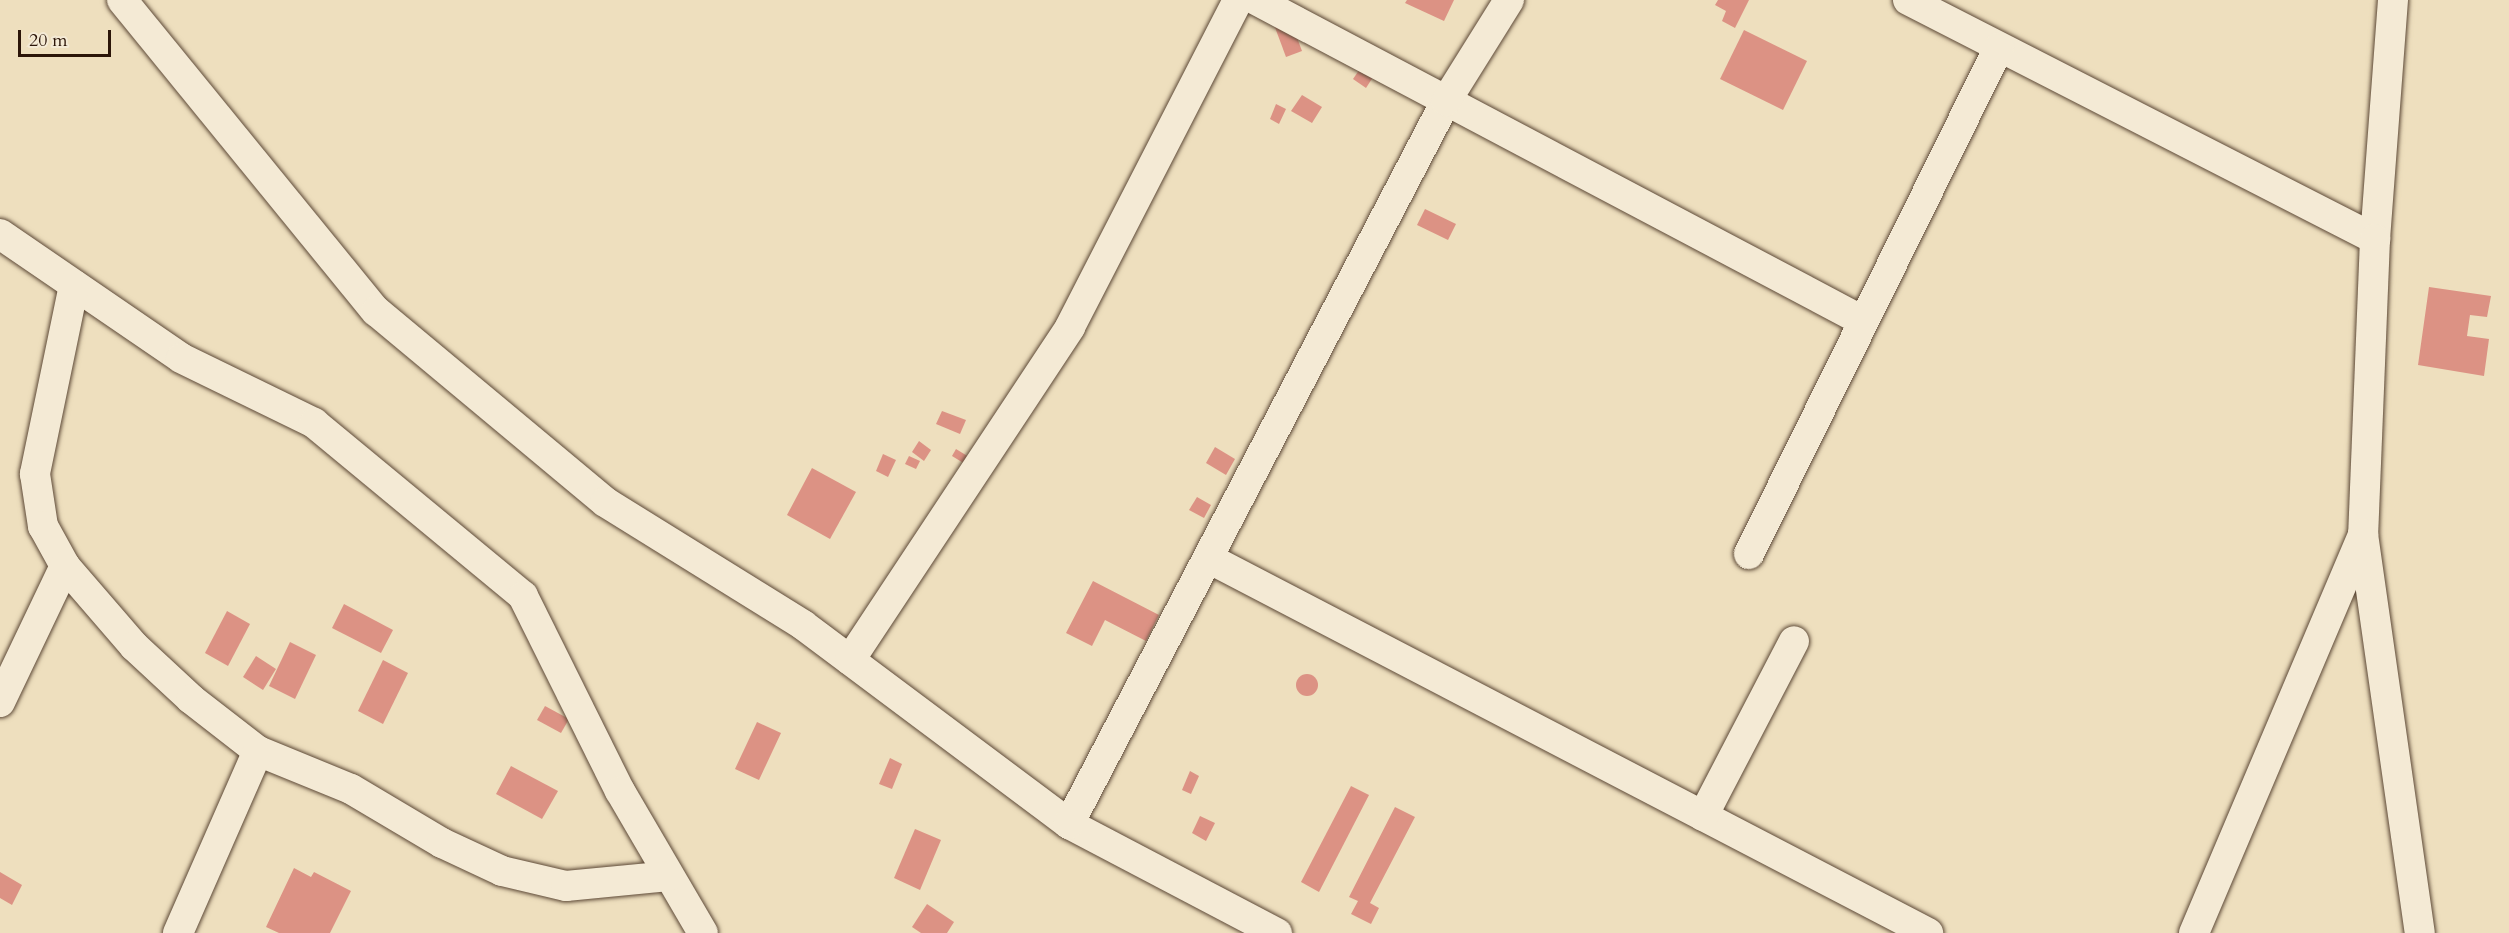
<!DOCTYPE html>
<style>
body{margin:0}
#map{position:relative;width:2509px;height:933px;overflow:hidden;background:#eedfbe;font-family:Cardo,serif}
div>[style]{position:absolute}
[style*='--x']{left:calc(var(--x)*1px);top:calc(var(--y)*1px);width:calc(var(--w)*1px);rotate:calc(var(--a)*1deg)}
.building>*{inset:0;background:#dc9284}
.round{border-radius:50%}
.roads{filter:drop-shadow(0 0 2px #5c4836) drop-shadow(0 0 2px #5c4836)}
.street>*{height:30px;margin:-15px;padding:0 15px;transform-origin:15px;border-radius:15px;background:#f4ead5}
span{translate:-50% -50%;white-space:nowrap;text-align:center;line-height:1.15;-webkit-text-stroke:4.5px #f4ead5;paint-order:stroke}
.scale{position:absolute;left:18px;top:30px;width:93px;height:27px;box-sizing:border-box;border:3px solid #2b1508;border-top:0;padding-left:8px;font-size:18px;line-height:21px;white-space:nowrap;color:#2b1508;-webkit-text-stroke:4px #f4ead5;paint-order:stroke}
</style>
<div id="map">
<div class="building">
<i style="clip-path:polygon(1407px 0,1454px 0,1444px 21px,1405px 3px)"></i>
<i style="clip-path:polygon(1718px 0,1749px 0,1735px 28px,1722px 21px,1726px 11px,1715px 5px)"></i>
<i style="clip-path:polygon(1289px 16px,1302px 51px,1286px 57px,1273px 22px)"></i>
<i style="clip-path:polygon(1744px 30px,1807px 61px,1783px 110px,1720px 79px)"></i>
<i style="clip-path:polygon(1362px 66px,1375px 74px,1366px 88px,1353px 79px)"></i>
<i style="clip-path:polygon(1302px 95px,1322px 107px,1312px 123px,1291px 111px)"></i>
<i style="clip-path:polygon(1276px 104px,1286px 109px,1279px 124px,1270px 119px)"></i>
<i style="clip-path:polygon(1425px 209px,1456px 224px,1448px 240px,1417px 225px)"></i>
<i style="clip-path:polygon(2429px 287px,2491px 296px,2487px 317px,2470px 315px,2467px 336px,2489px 339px,2484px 376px,2418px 365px)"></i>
<i style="clip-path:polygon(942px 411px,966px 420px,960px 434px,936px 424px)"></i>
<i style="clip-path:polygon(919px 441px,931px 450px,924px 461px,912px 452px)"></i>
<i style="clip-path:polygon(1215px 447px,1235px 459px,1226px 475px,1206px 463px)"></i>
<i style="clip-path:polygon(956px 449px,969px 457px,965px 464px,952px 456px)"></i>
<i style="clip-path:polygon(883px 454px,896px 460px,888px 477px,876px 471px)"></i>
<i style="clip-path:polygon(909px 456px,920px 461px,916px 469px,905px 464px)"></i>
<i style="clip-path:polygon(812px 468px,856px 492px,830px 539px,787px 515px)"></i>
<i style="clip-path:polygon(1197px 497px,1211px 505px,1204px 518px,1189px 510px)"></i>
<i style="clip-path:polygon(1093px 581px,1159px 615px,1146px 641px,1105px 620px,1092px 646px,1066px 633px)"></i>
<i style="clip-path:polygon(344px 604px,393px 630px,381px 653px,332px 628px)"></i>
<i style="clip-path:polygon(227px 611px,250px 624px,228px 666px,205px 653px)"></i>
<i style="clip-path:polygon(290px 642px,316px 655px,295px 699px,269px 686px)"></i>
<i style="clip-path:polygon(256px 656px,276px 669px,263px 690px,243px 677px)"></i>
<i style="clip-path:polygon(383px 660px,408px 673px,383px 724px,358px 711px)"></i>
<i class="round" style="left:1296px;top:674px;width:22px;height:22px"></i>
<i style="clip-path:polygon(545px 706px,569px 719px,561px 733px,537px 720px)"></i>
<i style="clip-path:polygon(757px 722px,781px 733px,759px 780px,735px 769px)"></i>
<i style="clip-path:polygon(890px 758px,902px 764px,892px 789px,879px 784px)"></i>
<i style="clip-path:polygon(511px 766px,558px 791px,542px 819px,496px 794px)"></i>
<i style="clip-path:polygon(1190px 771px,1199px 776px,1191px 794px,1182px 790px)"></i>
<i style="clip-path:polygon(1351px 786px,1369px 795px,1319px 892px,1301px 882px)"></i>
<i style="clip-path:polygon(1395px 807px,1415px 817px,1370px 903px,1379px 908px,1371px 924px,1351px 914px,1358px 901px,1349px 897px)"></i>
<i style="clip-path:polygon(1200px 816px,1215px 823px,1206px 841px,1192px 833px)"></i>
<i style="clip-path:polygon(915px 829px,941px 840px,920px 890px,894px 878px)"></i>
<i style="clip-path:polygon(294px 868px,311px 877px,314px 872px,351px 891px,330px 933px,279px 933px,266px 927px)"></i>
<i style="clip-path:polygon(0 872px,22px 885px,12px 905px,0 898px)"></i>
<i style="clip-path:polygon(927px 904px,954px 922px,947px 933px,921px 933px,912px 927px)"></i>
</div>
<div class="roads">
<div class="street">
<i style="--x:122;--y:0;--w:402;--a:50.8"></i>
<i style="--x:376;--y:311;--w:298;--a:39.8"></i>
<i style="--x:605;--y:502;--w:233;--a:31.8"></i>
<i style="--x:803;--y:625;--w:332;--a:36.8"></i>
<i style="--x:1069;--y:824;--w:235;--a:27.7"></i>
<i style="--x:1256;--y:0;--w:687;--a:27.87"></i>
<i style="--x:1908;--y:0;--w:525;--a:27.1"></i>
<i style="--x:2393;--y:0;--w:240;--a:94.3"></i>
<i style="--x:2375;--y:239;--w:295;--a:92.3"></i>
<i style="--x:2363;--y:534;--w:403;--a:81.9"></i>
<i style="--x:0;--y:234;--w:219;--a:34.4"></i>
<i style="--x:181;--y:358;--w:148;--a:26"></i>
<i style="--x:314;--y:423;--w:271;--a:39.6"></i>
<i style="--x:523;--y:596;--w:218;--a:63.6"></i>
<i style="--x:620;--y:791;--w:164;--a:59.7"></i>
<i style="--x:74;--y:285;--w:193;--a:101.7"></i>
<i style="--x:35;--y:474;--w:53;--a:81.3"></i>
<i style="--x:43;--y:526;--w:46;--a:61.2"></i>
<i style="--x:65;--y:566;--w:106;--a:49.2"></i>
<i style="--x:134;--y:646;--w:78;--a:42.9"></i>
<i style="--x:191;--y:699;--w:85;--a:37.8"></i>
<i style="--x:258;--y:751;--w:100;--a:22.2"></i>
<i style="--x:351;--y:789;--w:106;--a:30.7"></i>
<i style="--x:442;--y:843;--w:66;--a:25"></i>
<i style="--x:502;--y:871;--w:66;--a:13.2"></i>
<i style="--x:566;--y:886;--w:103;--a:-5.5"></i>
<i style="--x:1749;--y:554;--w:565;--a:-63.75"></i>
<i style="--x:1208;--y:558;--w:812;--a:27.51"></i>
<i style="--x:850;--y:660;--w:399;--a:-56.5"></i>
<i style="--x:1070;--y:327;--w:368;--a:-62.8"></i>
<i style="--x:0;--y:702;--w:151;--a:-64.5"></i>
<i style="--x:1703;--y:816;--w:197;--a:-62.5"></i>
<i style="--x:1069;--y:824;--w:815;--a:-62.46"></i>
<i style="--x:1446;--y:101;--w:119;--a:-58"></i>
<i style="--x:178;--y:933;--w:199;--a:-66.3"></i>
<i style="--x:2194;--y:933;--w:433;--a:-67"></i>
</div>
</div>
<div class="scale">20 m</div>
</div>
